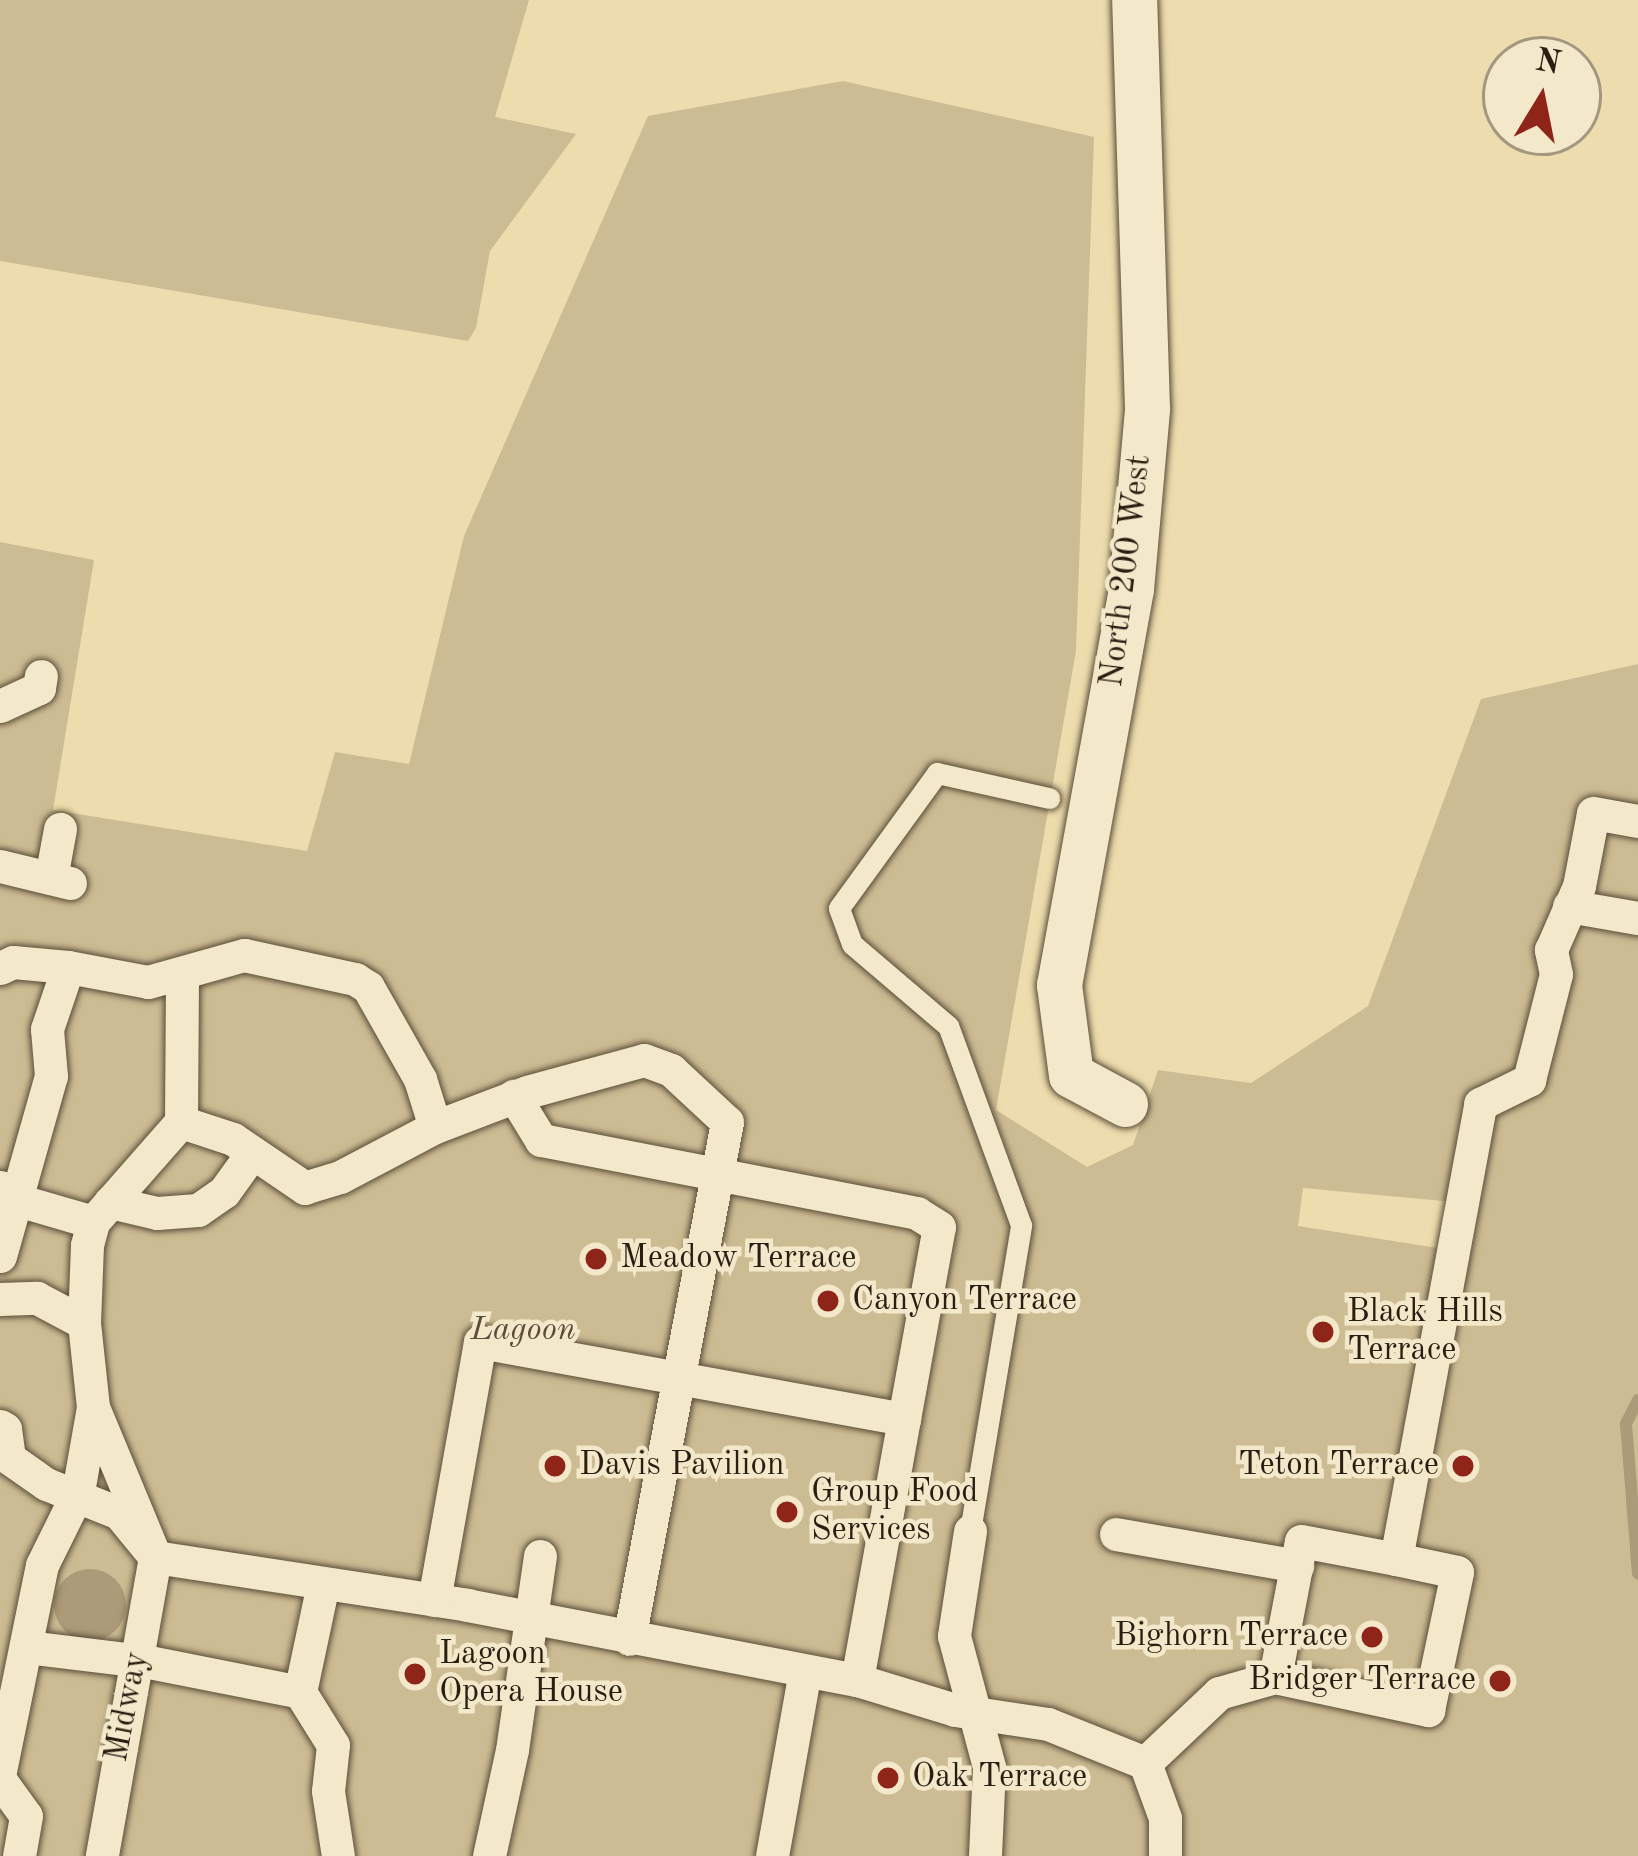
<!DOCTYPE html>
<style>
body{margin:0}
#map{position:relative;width:1638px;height:1856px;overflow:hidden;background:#eddcad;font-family:"Old Standard TT",serif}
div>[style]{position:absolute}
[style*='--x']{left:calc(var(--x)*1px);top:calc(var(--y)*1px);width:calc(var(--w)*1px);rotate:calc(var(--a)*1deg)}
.green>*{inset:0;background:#ccbc93}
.water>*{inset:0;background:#ab9b78}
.round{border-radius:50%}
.stream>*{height:12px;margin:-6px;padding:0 6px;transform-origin:6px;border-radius:6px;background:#ab9b78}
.roads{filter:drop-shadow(0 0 3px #5b4e39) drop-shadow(0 0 3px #5b4e39)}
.service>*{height:21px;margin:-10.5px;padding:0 10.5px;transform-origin:10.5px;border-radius:10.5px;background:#f3e8ca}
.pedestrian>*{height:33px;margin:-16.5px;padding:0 16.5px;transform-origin:16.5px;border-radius:16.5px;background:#f3e8ca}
.minor>*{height:45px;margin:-22.5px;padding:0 22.5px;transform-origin:22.5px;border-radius:22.5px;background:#f3e8ca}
.dots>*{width:33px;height:33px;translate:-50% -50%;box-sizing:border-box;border:6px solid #f3e8ca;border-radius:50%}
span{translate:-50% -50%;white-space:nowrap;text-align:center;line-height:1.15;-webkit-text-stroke:9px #f3e8ca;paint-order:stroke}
.street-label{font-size:33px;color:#2a1e12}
.poi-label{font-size:33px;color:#2a1e12}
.left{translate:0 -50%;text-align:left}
.right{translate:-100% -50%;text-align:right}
.park-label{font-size:33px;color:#5b4d39;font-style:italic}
.north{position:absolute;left:1482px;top:36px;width:120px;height:120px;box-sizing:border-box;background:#f3e8ca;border:3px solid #a39780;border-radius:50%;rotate:10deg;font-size:33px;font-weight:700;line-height:48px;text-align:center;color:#2a1e12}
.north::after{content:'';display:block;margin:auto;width:42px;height:54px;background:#8f2418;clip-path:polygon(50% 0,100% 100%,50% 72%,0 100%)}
</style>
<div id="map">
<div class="green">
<i style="clip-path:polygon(0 0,529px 0,495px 117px,576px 134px,490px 251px,476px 328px,468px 341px,0 261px)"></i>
<i style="clip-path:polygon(evenodd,843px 81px,1094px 137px,1076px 651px,996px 1110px,1087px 1167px,1133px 1145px,1158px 1070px,1251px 1083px,1368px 1006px,1481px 699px,1638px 664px,1638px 1856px,0 1856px,0 542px,94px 560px,53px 810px,307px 851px,335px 752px,409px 764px,464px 536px,648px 116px,843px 81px,1303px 1188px,1454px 1202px,1444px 1249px,1298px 1226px,1303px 1188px)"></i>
</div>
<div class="water">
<i class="round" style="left:54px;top:1569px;width:72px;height:72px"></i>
</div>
<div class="stream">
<i style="--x:1638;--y:1400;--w:27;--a:117"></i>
<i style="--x:1626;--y:1424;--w:150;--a:85.4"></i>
</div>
<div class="roads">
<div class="service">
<i style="--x:970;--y:1531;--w:310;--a:-80.5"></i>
<i style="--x:1021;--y:1225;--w:212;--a:-110.1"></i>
<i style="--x:948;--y:1026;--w:126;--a:-139.5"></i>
<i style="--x:852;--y:944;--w:38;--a:-110"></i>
<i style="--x:839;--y:908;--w:167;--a:-54"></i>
<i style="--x:937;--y:773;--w:115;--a:12.6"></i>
</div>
<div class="pedestrian">
<i style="--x:0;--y:706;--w:43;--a:-24.8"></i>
<i style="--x:39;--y:688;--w:12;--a:-81"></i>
<i style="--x:0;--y:866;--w:72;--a:13.7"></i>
<i style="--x:51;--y:878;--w:50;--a:-79.6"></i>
<i style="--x:1569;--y:906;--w:70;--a:9.9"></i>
<i style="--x:0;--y:968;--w:14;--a:-25"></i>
<i style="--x:13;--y:962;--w:55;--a:5.2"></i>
<i style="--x:435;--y:1127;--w:98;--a:-20.8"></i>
<i style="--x:527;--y:1092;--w:121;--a:-15.3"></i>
<i style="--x:644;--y:1060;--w:29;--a:20"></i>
<i style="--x:671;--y:1070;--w:76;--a:42.9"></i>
<i style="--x:727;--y:1122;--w:526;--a:100.73"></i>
<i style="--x:0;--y:1187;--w:18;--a:41"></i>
<i style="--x:14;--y:1199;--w:82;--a:16.2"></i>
<i style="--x:110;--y:1202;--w:48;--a:13.2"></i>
<i style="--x:157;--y:1213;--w:41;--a:-4.2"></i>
<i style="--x:198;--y:1210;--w:32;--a:-35"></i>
<i style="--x:224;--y:1192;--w:48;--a:-54.3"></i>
<i style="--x:0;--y:1256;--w:187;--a:-74.2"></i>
<i style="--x:51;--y:1076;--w:47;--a:-94.9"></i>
<i style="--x:47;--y:1029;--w:65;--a:-71.3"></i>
<i style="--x:68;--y:967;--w:81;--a:10.6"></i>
<i style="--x:148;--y:982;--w:100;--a:-15.7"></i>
<i style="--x:244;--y:955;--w:114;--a:12.2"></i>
<i style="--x:355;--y:979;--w:15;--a:32"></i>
<i style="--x:368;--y:987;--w:106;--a:60.5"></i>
<i style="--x:420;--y:1079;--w:50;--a:72.6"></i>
<i style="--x:435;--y:1127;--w:107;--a:152.2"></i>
<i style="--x:340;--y:1177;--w:37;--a:163"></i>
<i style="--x:305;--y:1188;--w:87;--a:-145.8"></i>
<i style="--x:233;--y:1139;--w:55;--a:-161.9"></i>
<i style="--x:0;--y:1299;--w:37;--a:-2"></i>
<i style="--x:37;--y:1298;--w:53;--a:28"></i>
<i style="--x:93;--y:1407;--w:162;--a:67.5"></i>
<i style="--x:155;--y:1557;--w:304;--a:100.1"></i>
<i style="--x:0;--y:1426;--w:6;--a:31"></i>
<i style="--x:5;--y:1429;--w:29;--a:82"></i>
<i style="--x:9;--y:1458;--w:45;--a:35.1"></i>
<i style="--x:46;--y:1484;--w:79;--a:21.7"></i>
<i style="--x:119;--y:1513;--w:57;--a:50.7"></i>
<i style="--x:155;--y:1557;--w:316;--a:8.7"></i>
<i style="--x:467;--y:1605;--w:397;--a:10.9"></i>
<i style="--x:857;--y:1680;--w:102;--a:17"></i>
<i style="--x:955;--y:1710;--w:94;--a:8.6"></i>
<i style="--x:1048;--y:1724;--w:105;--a:21.9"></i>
<i style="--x:1145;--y:1763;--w:59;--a:70"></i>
<i style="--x:1165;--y:1818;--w:38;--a:90"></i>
<i style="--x:970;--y:1531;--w:106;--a:98.7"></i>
<i style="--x:954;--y:1636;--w:136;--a:75"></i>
<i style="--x:989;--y:1767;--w:89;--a:92.6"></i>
<i style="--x:1116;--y:1534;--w:184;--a:10"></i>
<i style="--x:323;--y:1584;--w:110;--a:102"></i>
<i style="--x:300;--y:1692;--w:62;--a:58.1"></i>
<i style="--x:333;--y:1745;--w:46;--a:96.2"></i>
<i style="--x:328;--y:1791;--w:66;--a:81.3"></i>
<i style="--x:434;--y:1600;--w:262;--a:-79.9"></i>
<i style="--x:480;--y:1342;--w:431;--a:10.3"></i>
<i style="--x:904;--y:1419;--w:195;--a:-79.7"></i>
<i style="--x:939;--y:1227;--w:26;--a:-148"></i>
<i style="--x:917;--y:1213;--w:383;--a:-169"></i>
<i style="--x:541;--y:1140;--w:52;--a:-121.5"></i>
<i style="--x:27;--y:1647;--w:123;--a:7"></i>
<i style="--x:149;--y:1662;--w:154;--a:11.2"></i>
<i style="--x:1275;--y:1677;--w:157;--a:12.2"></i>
<i style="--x:1428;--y:1710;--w:141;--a:-78.1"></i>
<i style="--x:1457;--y:1572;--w:62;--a:-168"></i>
<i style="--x:857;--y:1680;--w:265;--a:-79.8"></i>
<i style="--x:1145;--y:1763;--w:102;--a:-43.4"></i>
<i style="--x:1219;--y:1693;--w:58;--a:-15.9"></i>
<i style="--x:1275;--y:1677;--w:138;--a:-79.2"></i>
<i style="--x:1301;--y:1541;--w:97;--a:10.7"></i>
<i style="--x:1396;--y:1559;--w:463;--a:-79.5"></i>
<i style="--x:1480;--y:1104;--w:55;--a:-26.1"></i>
<i style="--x:1529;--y:1080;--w:109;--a:-75.7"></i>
<i style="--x:1556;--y:974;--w:25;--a:-102"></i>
<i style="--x:1551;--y:950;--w:70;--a:-66.4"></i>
<i style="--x:1579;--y:886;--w:74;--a:-79.1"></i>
<i style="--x:1593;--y:813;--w:46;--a:10.1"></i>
<i style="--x:0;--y:1771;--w:210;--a:-78.5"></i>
<i style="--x:42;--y:1565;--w:81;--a:-63.7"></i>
<i style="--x:78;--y:1492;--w:86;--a:-80"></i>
<i style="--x:93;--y:1407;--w:84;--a:-96.1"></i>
<i style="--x:84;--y:1323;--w:78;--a:-87.8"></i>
<i style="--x:87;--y:1245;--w:24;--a:-75"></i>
<i style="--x:93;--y:1222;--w:133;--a:-48.7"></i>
<i style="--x:181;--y:1122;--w:149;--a:-89.6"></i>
<i style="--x:0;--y:1780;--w:44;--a:54.2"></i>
<i style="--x:26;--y:1816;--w:41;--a:99.9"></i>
<i style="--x:489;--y:1856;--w:108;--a:-77.8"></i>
<i style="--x:512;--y:1750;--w:196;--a:-81.8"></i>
<i style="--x:772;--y:1856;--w:188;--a:-79.9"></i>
</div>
<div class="minor">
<i style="--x:1125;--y:1104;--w:61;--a:-151.8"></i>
<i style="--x:1071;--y:1075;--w:91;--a:-97.6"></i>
<i style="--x:1059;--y:985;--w:402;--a:-79.7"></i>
<i style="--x:1131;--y:589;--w:182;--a:-84.9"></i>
<i style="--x:1147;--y:408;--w:408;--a:-91.8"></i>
</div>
</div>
<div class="dots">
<i style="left:596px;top:1259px;background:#8f2418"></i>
<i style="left:828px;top:1301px;background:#8f2418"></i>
<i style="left:1323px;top:1332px;background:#8f2418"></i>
<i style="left:555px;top:1466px;background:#8f2418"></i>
<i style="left:1463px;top:1466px;background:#8f2418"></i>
<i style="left:787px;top:1512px;background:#8f2418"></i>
<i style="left:1372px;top:1637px;background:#8f2418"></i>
<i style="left:415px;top:1674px;background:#8f2418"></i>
<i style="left:1500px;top:1681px;background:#8f2418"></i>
<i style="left:888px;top:1778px;background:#8f2418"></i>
</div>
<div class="street-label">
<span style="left:1127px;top:571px;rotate:-83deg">North 200 West</span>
<span style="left:128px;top:1707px;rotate:-79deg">Midway</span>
</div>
<div class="poi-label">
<span class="left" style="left:620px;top:1259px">Meadow Terrace</span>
<span class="left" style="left:852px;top:1301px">Canyon Terrace</span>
<span class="left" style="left:1347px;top:1332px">Black Hills<br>Terrace</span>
<span class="left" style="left:579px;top:1466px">Davis Pavilion</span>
<span class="right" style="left:1439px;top:1466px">Teton Terrace</span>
<span class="left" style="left:811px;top:1512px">Group Food<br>Services</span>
<span class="right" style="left:1348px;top:1637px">Bighorn Terrace</span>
<span class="left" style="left:439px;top:1674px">Lagoon<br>Opera House</span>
<span class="right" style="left:1476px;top:1681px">Bridger Terrace</span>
<span class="left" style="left:912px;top:1778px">Oak Terrace</span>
</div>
<div class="park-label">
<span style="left:523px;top:1331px">Lagoon</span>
</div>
<div class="north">N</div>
</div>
